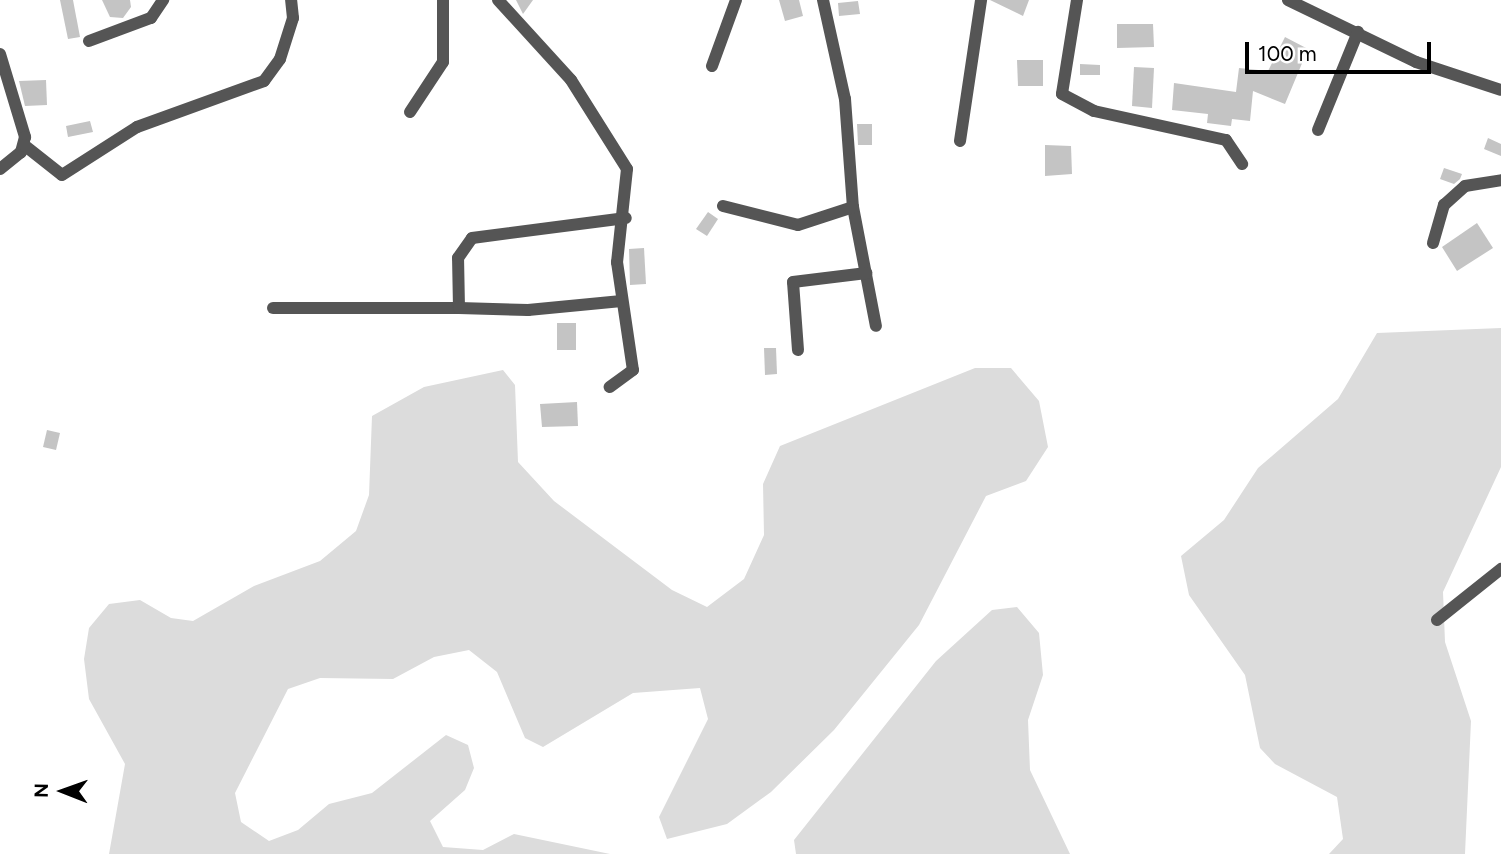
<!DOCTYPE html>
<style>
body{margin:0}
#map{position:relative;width:1501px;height:854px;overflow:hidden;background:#fff;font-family:Figtree,sans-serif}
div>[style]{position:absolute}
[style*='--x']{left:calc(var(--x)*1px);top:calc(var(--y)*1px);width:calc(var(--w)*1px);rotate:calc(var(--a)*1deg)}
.green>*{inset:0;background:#dcdcdc}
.building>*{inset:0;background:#c4c4c4}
.minor>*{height:12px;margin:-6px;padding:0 6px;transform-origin:6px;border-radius:6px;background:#555}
span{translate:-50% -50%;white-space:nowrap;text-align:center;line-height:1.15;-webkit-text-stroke:5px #fff;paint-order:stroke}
.north{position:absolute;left:28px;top:756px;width:70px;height:70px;-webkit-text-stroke:5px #fff;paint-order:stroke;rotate:271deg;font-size:19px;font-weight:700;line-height:28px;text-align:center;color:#000}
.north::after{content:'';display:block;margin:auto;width:24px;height:32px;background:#000;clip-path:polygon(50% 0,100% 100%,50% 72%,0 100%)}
.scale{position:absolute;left:1245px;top:42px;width:186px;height:32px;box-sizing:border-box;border:4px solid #000;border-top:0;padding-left:9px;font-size:21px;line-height:24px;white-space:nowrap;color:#000;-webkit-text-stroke:5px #fff;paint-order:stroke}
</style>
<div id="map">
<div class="green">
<i style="clip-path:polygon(1501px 328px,1501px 467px,1443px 592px,1445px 642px,1471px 721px,1465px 854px,1329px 854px,1343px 839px,1337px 797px,1275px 764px,1260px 748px,1245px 675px,1189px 595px,1181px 556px,1224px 520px,1258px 468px,1338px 399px,1377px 333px)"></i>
<i style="clip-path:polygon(975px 368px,1011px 368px,1039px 401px,1048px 447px,1026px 481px,986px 496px,919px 625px,834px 730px,771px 792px,727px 824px,667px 839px,659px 817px,708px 719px,700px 688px,633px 693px,543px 747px,525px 738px,497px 672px,469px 650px,434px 657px,393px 679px,320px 678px,288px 689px,235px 793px,241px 822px,269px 841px,298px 830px,329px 804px,372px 793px,446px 735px,468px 745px,474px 768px,465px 790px,430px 821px,443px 847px,483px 850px,514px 834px,610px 854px,109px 854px,125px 764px,89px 699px,84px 659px,89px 628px,109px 604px,140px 600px,171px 618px,193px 621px,254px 586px,320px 561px,356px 531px,369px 495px,372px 416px,424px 387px,503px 370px,515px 385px,518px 462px,554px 501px,672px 590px,707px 607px,744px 579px,764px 535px,763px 484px,780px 446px)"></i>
<i style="clip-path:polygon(1017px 607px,1039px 633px,1043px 675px,1028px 720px,1030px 770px,1070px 854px,796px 854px,794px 840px,936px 661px,992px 610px)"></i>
</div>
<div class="building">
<i style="clip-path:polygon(60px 0,73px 0,80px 37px,68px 39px)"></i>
<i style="clip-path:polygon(102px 0,130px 0,131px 7px,123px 18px,110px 17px)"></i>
<i style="clip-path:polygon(516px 0,533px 0,523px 14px)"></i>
<i style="clip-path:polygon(779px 0,799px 0,803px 16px,785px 21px)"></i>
<i style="clip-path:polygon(990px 0,1029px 0,1023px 16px)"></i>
<i style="clip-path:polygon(858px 1px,860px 14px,839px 16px,838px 3px)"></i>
<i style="clip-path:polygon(1117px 24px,1153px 24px,1154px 47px,1117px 48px)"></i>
<i style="clip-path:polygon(1285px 37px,1308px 49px,1285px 104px,1253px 91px,1250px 121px,1232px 119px,1231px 126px,1207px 123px,1208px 114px,1172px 110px,1174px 83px,1236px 92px,1239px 68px,1268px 71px)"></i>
<i style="clip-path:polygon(1017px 60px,1043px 60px,1043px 86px,1018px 86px)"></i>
<i style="clip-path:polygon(1080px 64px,1100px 65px,1100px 75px,1080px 75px)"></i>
<i style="clip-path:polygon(1134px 67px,1154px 68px,1152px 108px,1132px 106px)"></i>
<i style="clip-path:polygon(46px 80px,47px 105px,25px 106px,19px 81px)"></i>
<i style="clip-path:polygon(90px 121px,93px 132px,68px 137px,66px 126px)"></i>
<i style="clip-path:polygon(857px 124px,872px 124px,872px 145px,858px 145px)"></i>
<i style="clip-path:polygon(1488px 138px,1501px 144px,1501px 156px,1484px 149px)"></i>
<i style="clip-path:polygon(1045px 145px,1071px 146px,1072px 174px,1045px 176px)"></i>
<i style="clip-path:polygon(1444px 168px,1462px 174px,1460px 179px,1454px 184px,1440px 179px)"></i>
<i style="clip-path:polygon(708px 212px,718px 219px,707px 236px,696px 229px)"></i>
<i style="clip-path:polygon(1477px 223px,1493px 248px,1457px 271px,1442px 247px)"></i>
<i style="clip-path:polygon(644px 248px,646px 284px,630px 285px,629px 249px)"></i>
<i style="clip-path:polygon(557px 323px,576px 323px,576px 350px,557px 350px)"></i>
<i style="clip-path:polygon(764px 348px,776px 348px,777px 374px,765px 375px)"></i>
<i style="clip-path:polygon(577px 402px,578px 426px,542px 427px,540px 404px)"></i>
<i style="clip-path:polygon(47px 430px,60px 433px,56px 450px,43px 447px)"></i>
</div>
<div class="minor">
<i style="--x:498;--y:0;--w:108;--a:47.6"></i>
<i style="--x:571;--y:80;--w:105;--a:57.8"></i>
<i style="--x:627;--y:169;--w:94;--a:96.1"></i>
<i style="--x:617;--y:262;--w:109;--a:81.6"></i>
<i style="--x:633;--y:370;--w:29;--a:144"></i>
<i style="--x:823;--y:0;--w:101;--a:77.5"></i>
<i style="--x:845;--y:99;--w:108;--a:85.8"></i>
<i style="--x:853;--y:207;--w:121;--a:79.1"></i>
<i style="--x:1077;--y:0;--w:95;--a:99.1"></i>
<i style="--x:1062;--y:94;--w:36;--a:28"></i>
<i style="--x:1094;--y:111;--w:135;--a:12.4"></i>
<i style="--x:1226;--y:140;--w:29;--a:56"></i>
<i style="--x:1288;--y:0;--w:142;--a:25.8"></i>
<i style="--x:1416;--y:62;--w:89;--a:18.2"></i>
<i style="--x:89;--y:41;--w:66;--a:-20.4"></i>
<i style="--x:151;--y:18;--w:22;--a:-56"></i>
<i style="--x:0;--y:54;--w:87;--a:73.2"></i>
<i style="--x:25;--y:137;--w:16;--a:105"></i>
<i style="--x:21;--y:152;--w:27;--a:141"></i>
<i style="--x:712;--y:66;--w:70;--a:-70"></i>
<i style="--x:410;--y:112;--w:60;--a:-56.6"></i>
<i style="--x:443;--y:62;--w:62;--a:-90"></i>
<i style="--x:1318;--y:130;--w:106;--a:-67.8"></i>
<i style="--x:960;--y:141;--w:143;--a:-81.5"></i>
<i style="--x:24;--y:145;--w:48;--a:38.3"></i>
<i style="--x:62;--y:175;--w:89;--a:-32.6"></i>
<i style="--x:137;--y:127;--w:135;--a:-19.9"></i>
<i style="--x:264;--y:81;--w:27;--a:-54"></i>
<i style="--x:280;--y:59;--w:43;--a:-72.4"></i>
<i style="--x:293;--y:18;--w:18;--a:-96"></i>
<i style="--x:723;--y:206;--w:77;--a:14.2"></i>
<i style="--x:798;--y:225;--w:58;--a:-18.1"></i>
<i style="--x:1433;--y:243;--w:40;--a:-74"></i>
<i style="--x:1444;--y:205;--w:28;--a:-42"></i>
<i style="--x:1465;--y:186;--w:36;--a:-9"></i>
<i style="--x:273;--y:308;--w:186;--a:0"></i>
<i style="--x:459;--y:308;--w:50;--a:-91.1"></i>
<i style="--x:458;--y:258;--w:24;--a:-55"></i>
<i style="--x:472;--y:238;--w:155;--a:-7.4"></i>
<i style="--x:459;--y:308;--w:69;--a:1.7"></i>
<i style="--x:528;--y:310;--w:94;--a:-5.5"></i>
<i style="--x:798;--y:350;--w:68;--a:-94.2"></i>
<i style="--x:793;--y:282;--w:74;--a:-7"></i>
<i style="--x:1437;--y:620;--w:82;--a:-38.6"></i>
</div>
<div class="north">N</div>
<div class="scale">100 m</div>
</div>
